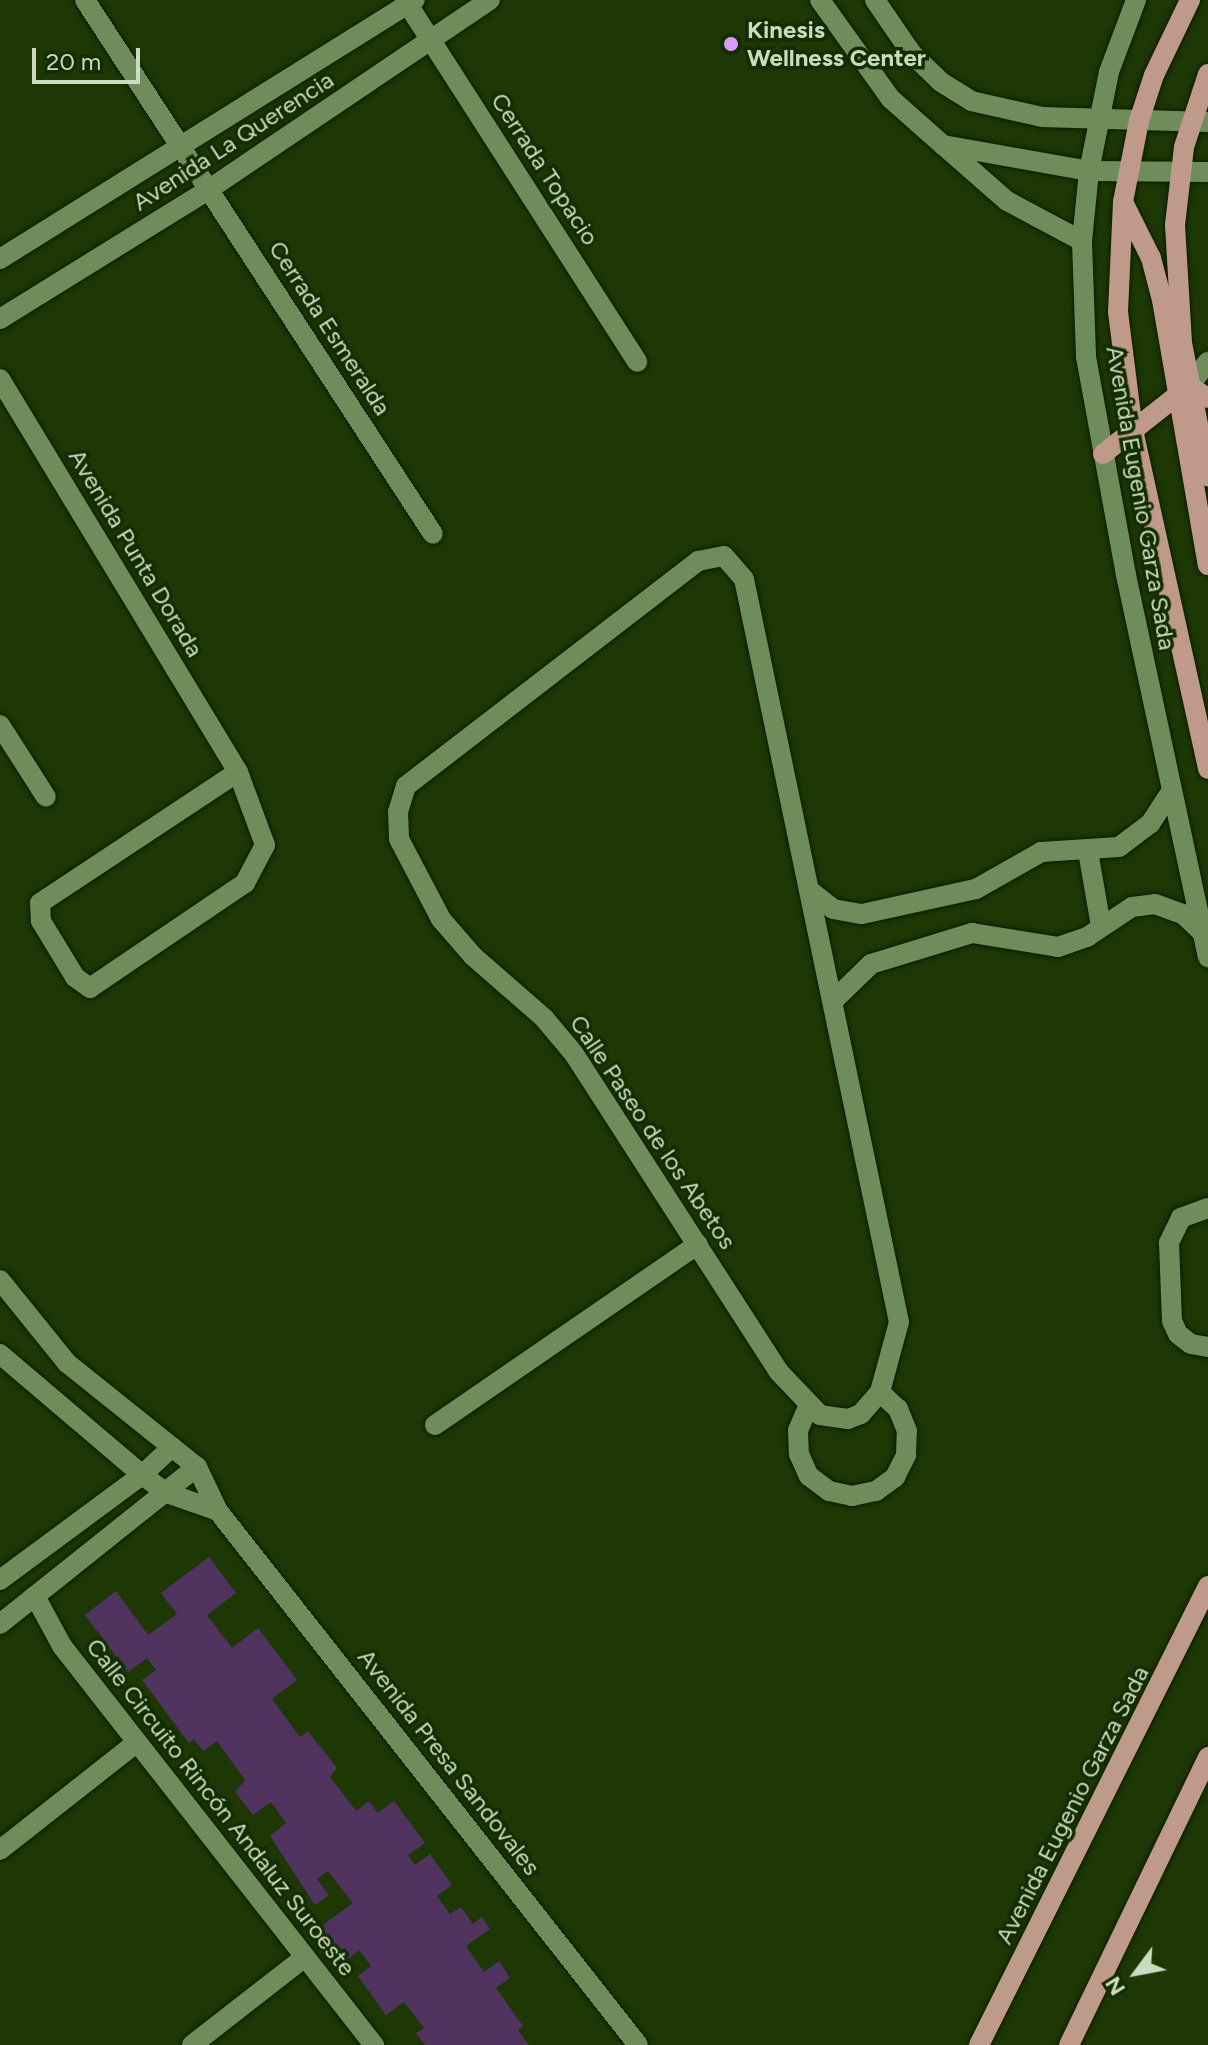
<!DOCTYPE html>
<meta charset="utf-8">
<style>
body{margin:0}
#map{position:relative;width:1208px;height:2045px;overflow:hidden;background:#1e3805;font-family:Figtree,sans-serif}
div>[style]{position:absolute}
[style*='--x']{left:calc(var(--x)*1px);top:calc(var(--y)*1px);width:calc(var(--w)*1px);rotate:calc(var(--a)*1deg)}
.building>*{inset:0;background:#50335f}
.roads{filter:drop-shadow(0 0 2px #0b1d00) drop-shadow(0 0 2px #0b1d00)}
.minor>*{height:20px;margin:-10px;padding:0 10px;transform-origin:10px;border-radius:10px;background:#6f8d5a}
.major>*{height:20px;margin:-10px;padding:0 10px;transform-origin:10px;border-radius:10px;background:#bf9a8b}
.dots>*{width:22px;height:22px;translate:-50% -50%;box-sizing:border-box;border:4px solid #142d00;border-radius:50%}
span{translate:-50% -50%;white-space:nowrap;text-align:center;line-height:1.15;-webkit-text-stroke:7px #142d00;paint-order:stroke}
.poi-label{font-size:24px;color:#cadbc0;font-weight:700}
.left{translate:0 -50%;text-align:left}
.street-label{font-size:24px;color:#cadbc0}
.north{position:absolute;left:1096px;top:1933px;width:80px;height:80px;-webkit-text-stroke:6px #142d00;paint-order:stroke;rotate:238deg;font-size:22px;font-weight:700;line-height:32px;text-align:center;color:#cadbc0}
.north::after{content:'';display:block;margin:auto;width:28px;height:36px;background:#cadbc0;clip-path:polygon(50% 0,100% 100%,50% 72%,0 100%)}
.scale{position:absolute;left:32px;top:48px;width:108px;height:36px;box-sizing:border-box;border:4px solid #cadbc0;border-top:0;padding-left:10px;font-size:24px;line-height:28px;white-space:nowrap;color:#cadbc0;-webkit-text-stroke:6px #142d00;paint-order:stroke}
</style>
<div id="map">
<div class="building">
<i style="clip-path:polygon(209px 1557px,236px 1593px,207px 1615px,232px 1648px,258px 1628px,297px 1680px,272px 1699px,300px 1737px,308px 1731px,337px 1768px,330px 1777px,356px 1811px,369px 1801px,378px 1813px,394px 1801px,425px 1843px,408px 1855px,415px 1865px,430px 1854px,452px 1885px,437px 1896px,450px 1914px,461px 1907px,473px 1924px,482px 1917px,490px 1929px,466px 1946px,484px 1972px,499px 1961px,510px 1978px,496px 1988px,523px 2026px,518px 2030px,529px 2045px,425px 2045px,416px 2033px,424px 2028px,404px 2002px,386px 2015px,358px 1976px,371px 1966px,359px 1950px,346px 1961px,320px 1927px,353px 1903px,328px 1871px,317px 1879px,329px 1895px,315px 1905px,270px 1836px,286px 1823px,271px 1802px,253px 1815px,235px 1792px,245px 1780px,217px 1741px,203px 1751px,194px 1739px,189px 1743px,142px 1680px,156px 1670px,147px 1658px,128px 1672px,85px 1615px,116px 1591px,148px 1635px,177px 1614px,161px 1593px)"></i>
</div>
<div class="roads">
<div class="minor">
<i style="--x:85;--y:0;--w:637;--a:56.91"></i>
<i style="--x:405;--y:0;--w:430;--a:57.3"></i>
<i style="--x:820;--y:0;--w:122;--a:54.4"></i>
<i style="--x:891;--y:99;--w:69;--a:41.5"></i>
<i style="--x:943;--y:145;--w:148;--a:10.1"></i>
<i style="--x:1089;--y:171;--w:119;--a:0.5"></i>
<i style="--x:875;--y:0;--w:65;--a:55.6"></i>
<i style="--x:912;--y:54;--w:40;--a:44"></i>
<i style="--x:941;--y:82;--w:36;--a:32"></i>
<i style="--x:971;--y:101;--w:73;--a:12.7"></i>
<i style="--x:1042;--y:117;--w:166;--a:1.7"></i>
<i style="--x:1136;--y:0;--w:77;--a:110.6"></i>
<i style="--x:1109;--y:72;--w:101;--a:101.4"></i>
<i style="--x:1089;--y:171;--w:70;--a:95.7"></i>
<i style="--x:1082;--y:241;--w:116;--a:88"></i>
<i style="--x:1086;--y:357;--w:222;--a:79.6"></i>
<i style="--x:1126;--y:575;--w:391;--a:77.9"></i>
<i style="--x:943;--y:145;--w:85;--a:41.2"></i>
<i style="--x:1007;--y:201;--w:85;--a:28.1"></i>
<i style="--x:0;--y:259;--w:489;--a:-32"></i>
<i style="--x:0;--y:319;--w:245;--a:-31.8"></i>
<i style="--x:208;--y:190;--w:340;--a:-34"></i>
<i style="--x:0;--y:379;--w:459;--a:58.8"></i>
<i style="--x:238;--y:772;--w:78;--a:69.7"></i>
<i style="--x:265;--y:845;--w:43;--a:117.8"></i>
<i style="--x:245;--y:883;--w:187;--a:145.9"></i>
<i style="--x:90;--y:988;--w:19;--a:-144"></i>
<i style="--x:75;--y:977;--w:66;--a:-121.3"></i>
<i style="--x:41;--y:921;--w:18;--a:-93"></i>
<i style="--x:40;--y:903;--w:237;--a:-33.5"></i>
<i style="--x:1189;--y:386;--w:31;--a:-52"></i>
<i style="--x:724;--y:556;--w:30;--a:49"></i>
<i style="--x:744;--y:579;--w:759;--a:78.22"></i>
<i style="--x:899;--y:1322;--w:73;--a:105.2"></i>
<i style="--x:880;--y:1392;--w:29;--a:131"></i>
<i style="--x:861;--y:1414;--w:14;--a:159"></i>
<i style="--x:848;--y:1419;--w:28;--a:-172"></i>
<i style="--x:820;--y:1415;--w:59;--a:-133.6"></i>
<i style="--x:779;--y:1372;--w:377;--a:-122.8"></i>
<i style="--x:575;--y:1055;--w:48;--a:-130"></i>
<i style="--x:544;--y:1018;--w:94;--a:-138.9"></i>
<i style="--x:473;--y:956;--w:49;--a:-130.9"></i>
<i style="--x:441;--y:919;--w:90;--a:-117.7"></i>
<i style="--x:399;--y:839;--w:27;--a:-92"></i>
<i style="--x:398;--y:812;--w:27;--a:-73"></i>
<i style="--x:406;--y:786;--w:369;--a:-37.6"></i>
<i style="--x:698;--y:561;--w:26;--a:-11"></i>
<i style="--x:0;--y:725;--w:85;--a:57.4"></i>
<i style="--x:1088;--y:851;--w:76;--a:80.2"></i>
<i style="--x:809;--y:890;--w:31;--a:38"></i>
<i style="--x:833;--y:909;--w:29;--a:10"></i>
<i style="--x:862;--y:914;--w:117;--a:-12.4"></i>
<i style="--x:976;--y:889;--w:75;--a:-29.6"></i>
<i style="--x:1041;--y:852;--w:78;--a:-3.7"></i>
<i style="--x:1119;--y:847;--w:39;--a:-37"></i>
<i style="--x:1150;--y:824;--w:38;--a:-57"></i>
<i style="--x:834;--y:1000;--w:52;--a:-44.2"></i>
<i style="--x:871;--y:964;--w:106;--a:-17.1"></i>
<i style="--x:972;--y:933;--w:87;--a:9.2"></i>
<i style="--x:1058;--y:947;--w:31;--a:-19"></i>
<i style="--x:1087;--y:937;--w:54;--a:-33.7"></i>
<i style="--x:1132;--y:907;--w:23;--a:-7"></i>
<i style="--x:1155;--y:904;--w:30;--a:20"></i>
<i style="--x:1183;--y:914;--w:29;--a:44"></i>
<i style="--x:1208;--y:1208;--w:29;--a:160"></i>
<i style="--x:1181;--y:1218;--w:28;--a:116"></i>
<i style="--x:1169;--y:1243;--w:78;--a:87.8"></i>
<i style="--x:1172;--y:1321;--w:14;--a:65"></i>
<i style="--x:1178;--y:1334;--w:16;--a:38"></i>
<i style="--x:1191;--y:1344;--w:17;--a:10"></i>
<i style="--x:0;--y:1280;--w:107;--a:51.1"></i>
<i style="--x:67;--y:1363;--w:166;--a:38.7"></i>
<i style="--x:197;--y:1467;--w:49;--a:64.5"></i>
<i style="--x:218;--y:1511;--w:679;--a:51.81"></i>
<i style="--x:0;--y:1354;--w:187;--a:40.4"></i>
<i style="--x:142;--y:1475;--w:31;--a:36"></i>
<i style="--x:167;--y:1493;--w:54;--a:19.4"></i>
<i style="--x:808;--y:1407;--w:25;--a:113"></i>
<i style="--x:798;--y:1430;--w:24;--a:88"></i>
<i style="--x:799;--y:1454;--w:24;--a:66"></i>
<i style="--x:809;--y:1476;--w:25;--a:37"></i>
<i style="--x:829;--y:1491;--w:24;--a:12"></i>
<i style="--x:852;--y:1496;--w:25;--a:-12"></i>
<i style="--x:876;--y:1491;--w:24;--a:-36"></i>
<i style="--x:895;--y:1477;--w:25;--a:-63"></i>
<i style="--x:906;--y:1455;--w:24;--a:-88"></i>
<i style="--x:907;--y:1431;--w:24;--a:-112"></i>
<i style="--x:898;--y:1409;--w:25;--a:-137"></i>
<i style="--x:435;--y:1425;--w:319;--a:-34.5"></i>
<i style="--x:0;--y:1580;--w:177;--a:-36.5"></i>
<i style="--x:142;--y:1475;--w:41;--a:-43"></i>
<i style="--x:35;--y:1596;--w:57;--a:61.6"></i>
<i style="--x:62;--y:1646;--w:507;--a:51.98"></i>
<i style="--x:0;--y:1624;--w:252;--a:-38.6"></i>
<i style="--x:0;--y:1850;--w:174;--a:-38.2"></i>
<i style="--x:192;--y:2045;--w:143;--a:-37.9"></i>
</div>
<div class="major">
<i style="--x:1190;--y:0;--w:83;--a:115.6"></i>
<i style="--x:1154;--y:75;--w:48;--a:108.1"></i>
<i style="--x:1139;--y:121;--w:83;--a:101.2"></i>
<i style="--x:1123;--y:202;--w:110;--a:92.6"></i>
<i style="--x:1118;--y:312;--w:119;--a:82.8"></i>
<i style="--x:1133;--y:430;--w:347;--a:77.5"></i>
<i style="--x:1208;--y:74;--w:77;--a:108.2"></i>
<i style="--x:1184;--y:147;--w:79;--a:96.6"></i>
<i style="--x:1175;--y:225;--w:118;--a:86.6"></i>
<i style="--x:1182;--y:343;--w:136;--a:78.9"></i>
<i style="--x:1124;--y:204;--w:60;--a:63.4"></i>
<i style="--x:1151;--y:258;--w:43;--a:75.3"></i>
<i style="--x:1162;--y:300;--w:269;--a:80.2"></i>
<i style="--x:1103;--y:454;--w:110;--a:-38.3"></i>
<i style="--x:1189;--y:386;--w:22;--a:32"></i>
<i style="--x:979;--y:2045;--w:513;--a:-63.48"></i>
<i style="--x:1069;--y:2045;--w:320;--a:-64.2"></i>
</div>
</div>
<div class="dots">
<i style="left:731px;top:44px;background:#d89bf8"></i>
</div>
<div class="poi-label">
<span class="left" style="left:747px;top:44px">Kinesis<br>Wellness Center</span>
</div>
<div class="street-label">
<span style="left:233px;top:141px;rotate:-33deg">Avenida La Querencia</span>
<span style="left:545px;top:169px;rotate:57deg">Cerrada Topacio</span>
<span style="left:330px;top:328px;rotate:57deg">Cerrada Esmeralda</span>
<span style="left:1141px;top:498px;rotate:80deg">Avenida Eugenio Garza Sada</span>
<span style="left:136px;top:553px;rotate:59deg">Avenida Punta Dorada</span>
<span style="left:653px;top:1132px;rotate:56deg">Calle Paseo de los Abetos</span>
<span style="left:449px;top:1762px;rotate:52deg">Avenida Presa Sandovales</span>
<span style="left:1072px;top:1805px;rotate:-63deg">Avenida Eugenio Garza Sada</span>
<span style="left:221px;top:1807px;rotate:52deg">Calle Circuito Rincón Andaluz Suroeste</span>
</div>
<div class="north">N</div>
<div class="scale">20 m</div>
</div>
